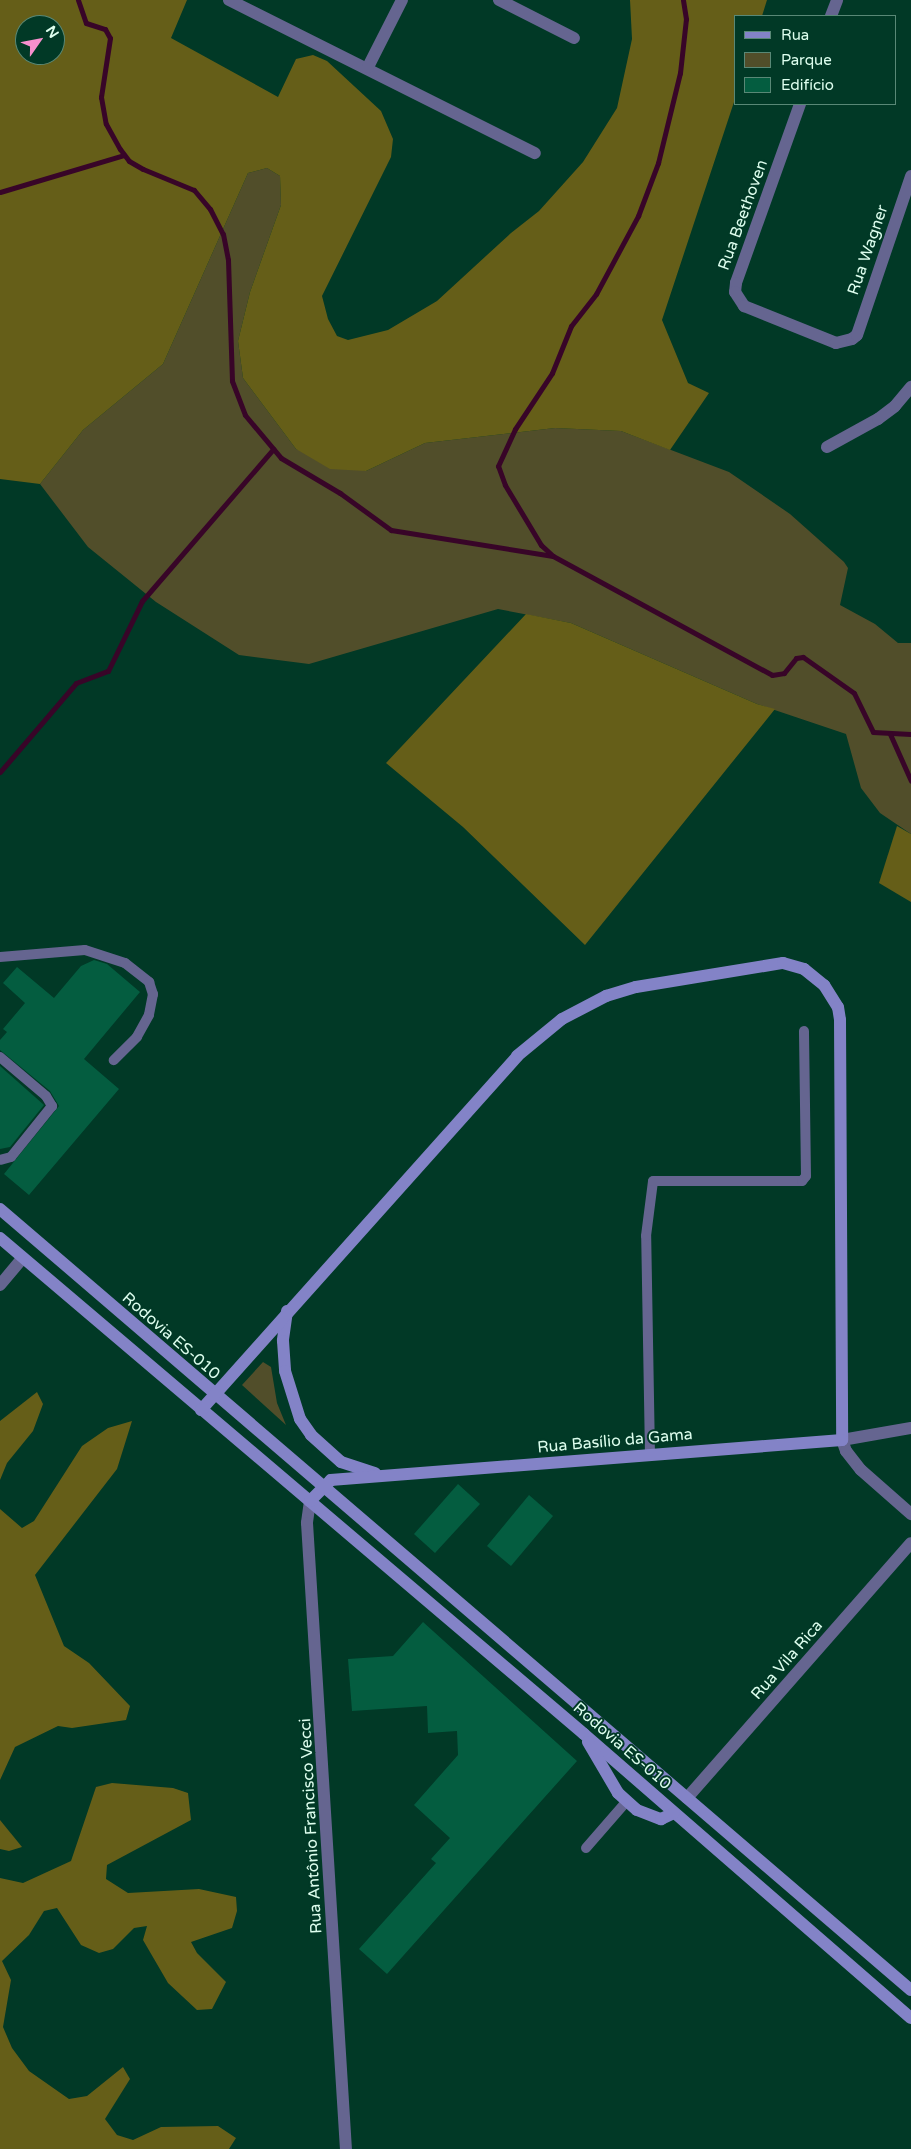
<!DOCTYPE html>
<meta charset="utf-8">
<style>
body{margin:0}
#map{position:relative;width:911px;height:2149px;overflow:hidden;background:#013926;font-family:"Varela Round",sans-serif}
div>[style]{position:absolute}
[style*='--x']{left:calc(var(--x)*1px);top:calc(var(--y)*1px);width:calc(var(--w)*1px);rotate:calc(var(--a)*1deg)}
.green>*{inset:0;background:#514e2a}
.forest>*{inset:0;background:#655e18}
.stream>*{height:5px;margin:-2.5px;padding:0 2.5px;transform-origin:2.5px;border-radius:2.5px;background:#380528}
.building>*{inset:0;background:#045d40}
.lane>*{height:10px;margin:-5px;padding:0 5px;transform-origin:5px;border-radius:5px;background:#656590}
.street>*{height:12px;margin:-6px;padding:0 6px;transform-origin:6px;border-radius:6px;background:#656590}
.secondary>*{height:12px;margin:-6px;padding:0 6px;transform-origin:6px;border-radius:6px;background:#8383c7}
span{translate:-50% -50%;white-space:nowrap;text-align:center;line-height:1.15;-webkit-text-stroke:4px #013926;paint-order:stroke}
.street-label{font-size:16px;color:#ddfeee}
.legend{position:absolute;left:734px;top:15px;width:162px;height:90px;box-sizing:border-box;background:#013926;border:1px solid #598876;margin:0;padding:6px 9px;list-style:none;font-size:15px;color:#ddfeee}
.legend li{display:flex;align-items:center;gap:10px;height:25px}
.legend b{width:25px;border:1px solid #598876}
.north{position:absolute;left:15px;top:15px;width:50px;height:50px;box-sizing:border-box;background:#013926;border:1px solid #598876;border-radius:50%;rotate:57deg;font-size:14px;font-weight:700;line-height:20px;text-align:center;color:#ddfeee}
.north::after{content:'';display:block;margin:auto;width:18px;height:22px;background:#f790ce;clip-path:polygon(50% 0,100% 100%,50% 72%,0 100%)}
</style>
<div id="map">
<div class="green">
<i style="clip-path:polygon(267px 168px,280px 176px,281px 205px,250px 292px,238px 341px,243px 378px,296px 449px,366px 471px,425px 443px,555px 428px,621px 431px,729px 472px,790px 514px,844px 562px,848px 568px,840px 605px,875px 624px,898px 643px,911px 643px,911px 834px,880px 813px,861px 788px,846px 734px,757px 704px,571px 623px,498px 609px,309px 664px,239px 655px,156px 602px,88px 547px,40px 484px,83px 430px,163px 364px,248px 173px)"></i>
<i style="clip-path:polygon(263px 1362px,271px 1367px,277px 1403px,286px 1425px,242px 1385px)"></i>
</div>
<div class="forest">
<i style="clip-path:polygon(evenodd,0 0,187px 0,171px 38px,278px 97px,296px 59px,313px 55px,327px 61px,381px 111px,393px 139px,391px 157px,322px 296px,328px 319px,337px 336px,348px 340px,388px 330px,437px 301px,511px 233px,539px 211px,583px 162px,617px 108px,632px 39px,630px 0,767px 0,762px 16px,735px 16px,735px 99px,662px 320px,688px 383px,709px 393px,670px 450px,621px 431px,555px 428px,425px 443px,366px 471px,330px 469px,296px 449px,243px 378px,238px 341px,250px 292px,281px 205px,280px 176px,267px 168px,248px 173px,163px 364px,83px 430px,40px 484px,0 479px,0 0,25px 25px,55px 25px,55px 55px,25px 55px,25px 25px)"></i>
<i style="clip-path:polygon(526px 614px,571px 623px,757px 704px,775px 709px,585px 945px,463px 827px,386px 763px)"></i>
<i style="clip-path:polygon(897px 826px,911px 834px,911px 902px,879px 883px)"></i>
<i style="clip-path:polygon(37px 1392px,43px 1404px,33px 1431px,7px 1463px,0 1480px,0 1421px)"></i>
<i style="clip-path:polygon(132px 1421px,117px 1469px,35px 1575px,64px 1646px,89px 1663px,130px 1706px,126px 1720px,72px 1728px,58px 1726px,15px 1747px,0 1780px,0 1509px,22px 1528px,34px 1521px,82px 1446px,108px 1428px)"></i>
<i style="clip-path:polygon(112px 1783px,173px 1788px,188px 1793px,191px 1820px,107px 1865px,106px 1879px,128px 1893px,199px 1889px,236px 1897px,237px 1911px,232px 1928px,191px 1942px,197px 1953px,226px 1982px,212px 2009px,197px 2010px,168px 1983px,143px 1940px,147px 1926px,134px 1928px,113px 1949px,99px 1953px,81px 1945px,57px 1908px,44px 1911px,29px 1935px,2px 1961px,11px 1980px,3px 2027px,12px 2048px,29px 2071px,69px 2099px,87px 2096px,123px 2067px,130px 2079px,105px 2119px,117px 2135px,133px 2140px,161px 2127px,218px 2126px,236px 2138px,229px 2149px,0 2149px,0 1878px,23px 1883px,71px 1861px,96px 1787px)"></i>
<i style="clip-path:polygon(0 1820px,22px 1847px,9px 1851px,0 1849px)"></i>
</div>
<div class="stream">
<i style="--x:78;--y:0;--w:24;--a:71"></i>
<i style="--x:86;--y:23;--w:20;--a:18"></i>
<i style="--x:105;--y:29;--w:10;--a:61"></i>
<i style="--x:110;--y:38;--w:60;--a:98.7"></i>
<i style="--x:101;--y:97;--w:27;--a:80"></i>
<i style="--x:106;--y:124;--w:29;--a:61"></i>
<i style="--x:120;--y:149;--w:15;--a:53"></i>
<i style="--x:129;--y:161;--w:16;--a:30"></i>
<i style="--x:143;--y:169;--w:55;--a:22.4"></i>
<i style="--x:194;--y:190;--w:25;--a:50"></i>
<i style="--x:210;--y:209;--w:28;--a:63"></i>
<i style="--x:223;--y:234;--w:26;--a:79"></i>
<i style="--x:228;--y:260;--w:121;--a:88.1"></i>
<i style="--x:232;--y:381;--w:36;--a:69"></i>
<i style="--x:245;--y:415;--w:56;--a:50.1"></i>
<i style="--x:281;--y:458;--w:69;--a:30.7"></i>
<i style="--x:340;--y:493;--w:63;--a:36"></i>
<i style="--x:391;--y:530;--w:164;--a:9.1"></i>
<i style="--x:553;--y:556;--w:249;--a:28.5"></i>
<i style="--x:772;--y:675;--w:12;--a:-9"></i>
<i style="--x:784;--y:673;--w:19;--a:-51"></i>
<i style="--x:796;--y:658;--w:7;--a:-8"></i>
<i style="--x:803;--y:657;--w:62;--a:35.2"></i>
<i style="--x:854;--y:693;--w:43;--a:64"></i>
<i style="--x:873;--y:732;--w:38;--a:3"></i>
<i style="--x:0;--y:192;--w:129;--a:-16.6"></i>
<i style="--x:552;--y:555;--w:15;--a:-138"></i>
<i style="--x:541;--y:545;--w:70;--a:-121"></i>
<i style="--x:505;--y:485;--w:20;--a:-110"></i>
<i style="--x:498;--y:466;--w:41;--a:-65.3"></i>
<i style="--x:515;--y:429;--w:67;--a:-56.5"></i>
<i style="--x:552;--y:373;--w:51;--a:-68"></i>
<i style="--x:571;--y:326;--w:41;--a:-52"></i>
<i style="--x:596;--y:294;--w:89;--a:-61.7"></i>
<i style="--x:638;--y:216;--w:57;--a:-69.3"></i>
<i style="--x:658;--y:163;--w:93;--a:-76.3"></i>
<i style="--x:680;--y:73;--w:54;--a:-83.7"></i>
<i style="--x:686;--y:19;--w:19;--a:-99"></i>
<i style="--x:890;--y:734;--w:51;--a:65.9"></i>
<i style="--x:0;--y:772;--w:117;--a:-49.5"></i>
<i style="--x:76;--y:683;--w:34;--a:-21"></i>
<i style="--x:108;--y:671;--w:78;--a:-64.1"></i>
<i style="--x:142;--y:601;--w:201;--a:-49.2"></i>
</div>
<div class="building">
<i style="clip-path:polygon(94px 960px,107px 964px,140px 992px,84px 1059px,119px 1089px,29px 1195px,4px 1174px,59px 1106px,50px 1091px,0 1050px,0 1040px,7px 1032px,3px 1029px,25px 1003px,3px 983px,17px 967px,54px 998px,81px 966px)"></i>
<i style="clip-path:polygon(0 1066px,44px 1105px,10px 1147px,0 1149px)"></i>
<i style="clip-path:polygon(458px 1484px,480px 1504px,435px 1553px,414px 1534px)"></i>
<i style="clip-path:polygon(529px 1495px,553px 1516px,511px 1566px,487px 1546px)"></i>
<i style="clip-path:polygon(423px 1622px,577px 1761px,387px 1974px,359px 1949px,436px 1863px,431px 1859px,450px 1838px,414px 1805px,458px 1755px,457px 1731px,428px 1733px,427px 1706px,352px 1711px,348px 1659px,393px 1656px)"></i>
</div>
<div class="lane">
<i style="--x:0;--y:957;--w:85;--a:-4.7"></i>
<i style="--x:85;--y:950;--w:42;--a:18"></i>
<i style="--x:125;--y:963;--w:31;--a:38"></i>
<i style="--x:149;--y:982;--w:13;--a:72"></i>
<i style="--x:153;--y:994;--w:21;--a:101"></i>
<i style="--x:149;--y:1015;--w:25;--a:119"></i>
<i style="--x:137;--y:1037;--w:33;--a:135"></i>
<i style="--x:0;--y:1057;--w:60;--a:40.3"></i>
<i style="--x:46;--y:1096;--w:12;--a:59"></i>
<i style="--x:52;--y:1106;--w:65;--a:128.8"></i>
<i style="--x:11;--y:1157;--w:11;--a:165"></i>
<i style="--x:650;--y:1455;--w:219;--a:-91"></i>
<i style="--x:646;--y:1236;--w:55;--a:-82.7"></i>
<i style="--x:653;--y:1181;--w:149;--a:0"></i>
<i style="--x:802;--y:1181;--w:6;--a:-51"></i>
<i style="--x:806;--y:1176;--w:145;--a:-90.8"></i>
<i style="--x:586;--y:1848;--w:61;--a:-49"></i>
</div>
<div class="street">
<i style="--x:229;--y:0;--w:342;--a:26.6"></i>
<i style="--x:499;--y:0;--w:84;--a:26.9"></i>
<i style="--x:831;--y:16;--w:17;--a:-69"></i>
<i style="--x:368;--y:67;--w:75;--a:-63.1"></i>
<i style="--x:800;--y:104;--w:190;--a:109.7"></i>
<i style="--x:736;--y:283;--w:9;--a:96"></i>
<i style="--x:735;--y:292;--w:17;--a:57"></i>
<i style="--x:744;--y:306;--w:99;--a:21.9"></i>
<i style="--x:836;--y:343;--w:16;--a:-14"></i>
<i style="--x:852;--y:339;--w:6;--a:-39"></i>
<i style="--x:857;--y:335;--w:168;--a:-71.2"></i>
<i style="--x:827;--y:447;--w:58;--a:-28.8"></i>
<i style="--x:878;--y:419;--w:21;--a:-37"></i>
<i style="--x:895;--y:406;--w:25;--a:-50"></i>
<i style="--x:0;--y:1285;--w:35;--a:-50"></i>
<i style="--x:911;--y:1428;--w:70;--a:170.1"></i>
<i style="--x:842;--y:1440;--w:12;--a:70"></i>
<i style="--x:846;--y:1451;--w:24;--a:52"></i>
<i style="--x:861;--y:1470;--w:67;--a:41.3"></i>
<i style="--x:310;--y:1501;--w:22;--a:98"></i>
<i style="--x:307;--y:1523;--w:627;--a:86.44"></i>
<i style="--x:687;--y:1798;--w:339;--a:-48.7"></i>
</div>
<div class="secondary">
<i style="--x:0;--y:1209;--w:1200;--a:40.61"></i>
<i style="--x:0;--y:1238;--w:766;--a:40.34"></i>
<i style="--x:584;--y:1734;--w:433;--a:41"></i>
<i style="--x:287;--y:1311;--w:30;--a:98"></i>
<i style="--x:283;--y:1341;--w:30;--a:86"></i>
<i style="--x:285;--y:1371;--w:50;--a:72.6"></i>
<i style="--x:300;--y:1419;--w:19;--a:55"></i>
<i style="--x:311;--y:1435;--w:40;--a:42"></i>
<i style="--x:341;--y:1462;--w:36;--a:18"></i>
<i style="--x:201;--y:1410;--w:475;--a:-48.2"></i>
<i style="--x:517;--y:1056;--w:58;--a:-39.4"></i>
<i style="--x:562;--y:1019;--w:50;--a:-27.6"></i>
<i style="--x:606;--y:996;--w:31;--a:-17"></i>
<i style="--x:636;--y:987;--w:149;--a:-9.3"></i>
<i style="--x:783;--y:963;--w:22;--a:16"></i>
<i style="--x:804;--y:969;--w:26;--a:39"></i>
<i style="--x:824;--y:985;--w:26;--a:58"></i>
<i style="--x:838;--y:1007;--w:13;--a:81"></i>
<i style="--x:840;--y:1020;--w:420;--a:89.7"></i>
<i style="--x:842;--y:1440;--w:513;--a:175.52"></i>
<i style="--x:331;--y:1480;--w:30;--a:135"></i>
<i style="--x:588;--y:1742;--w:59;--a:59.5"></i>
<i style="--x:618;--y:1793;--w:25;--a:42"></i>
<i style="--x:637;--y:1810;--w:26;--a:21"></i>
<i style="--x:661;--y:1819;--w:14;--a:-25"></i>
</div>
<div class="street-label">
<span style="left:743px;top:215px;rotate:-70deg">Rua Beethoven</span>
<span style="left:868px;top:250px;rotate:-71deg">Rua Wagner</span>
<span style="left:171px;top:1336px;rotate:41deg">Rodovia ES-010</span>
<span style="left:615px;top:1441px;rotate:-5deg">Rua Basílio da Gama</span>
<span style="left:787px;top:1660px;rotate:-49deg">Rua Vila Rica</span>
<span style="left:622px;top:1746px;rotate:41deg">Rodovia ES-010</span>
<span style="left:311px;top:1826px;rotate:-93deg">Rua Antônio Francisco Vecci</span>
</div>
<ul class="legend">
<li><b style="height:6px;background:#8383c7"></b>Rua</li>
<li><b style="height:14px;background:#514e2a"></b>Parque</li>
<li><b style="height:14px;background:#045d40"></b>Edifício</li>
</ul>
<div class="north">N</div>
</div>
